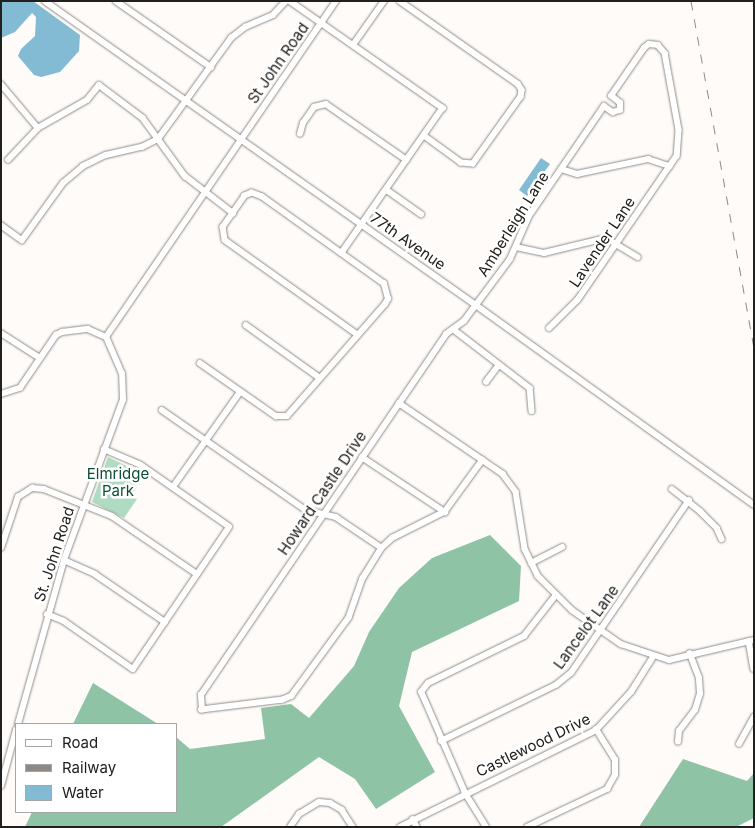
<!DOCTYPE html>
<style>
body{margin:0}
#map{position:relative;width:755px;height:828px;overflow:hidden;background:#fefbf8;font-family:Inter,sans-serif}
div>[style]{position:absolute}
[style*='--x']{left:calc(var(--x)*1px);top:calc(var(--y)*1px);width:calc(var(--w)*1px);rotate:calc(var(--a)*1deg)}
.green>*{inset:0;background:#afdbc2}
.forest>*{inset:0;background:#8ec3a6}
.water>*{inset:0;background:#84bbd4}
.roads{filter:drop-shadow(0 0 1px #918c87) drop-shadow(0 0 1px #918c87)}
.minor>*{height:5.5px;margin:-2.75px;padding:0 2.75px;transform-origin:2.75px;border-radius:2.75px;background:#fff}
.rail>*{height:1px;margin-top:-0.5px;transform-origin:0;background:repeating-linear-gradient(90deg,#8b8886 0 9px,transparent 0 18px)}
span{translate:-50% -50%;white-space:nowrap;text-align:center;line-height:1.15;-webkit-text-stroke:5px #fff;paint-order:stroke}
.street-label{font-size:15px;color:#22201e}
.park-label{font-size:15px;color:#0d4f34}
.frame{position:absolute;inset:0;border:2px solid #22201e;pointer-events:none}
.legend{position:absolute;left:15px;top:723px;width:162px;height:90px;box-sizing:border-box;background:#fff;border:1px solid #a7a6a5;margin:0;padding:6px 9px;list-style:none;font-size:15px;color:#22201e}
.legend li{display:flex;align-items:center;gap:10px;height:25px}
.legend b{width:25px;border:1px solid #a7a6a5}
</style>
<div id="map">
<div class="green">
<i style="clip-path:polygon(108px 457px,145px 475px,132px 494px,137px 499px,124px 518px,92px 502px)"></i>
</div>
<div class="forest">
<i style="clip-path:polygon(490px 535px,521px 566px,519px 601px,412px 652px,399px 706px,435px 772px,376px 809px,355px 779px,319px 757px,221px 827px,25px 827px,32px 812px,176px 812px,176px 737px,190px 749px,265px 739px,261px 708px,291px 704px,309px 718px,354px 666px,369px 632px,399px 588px,432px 558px)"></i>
<i style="clip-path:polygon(93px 683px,158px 724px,73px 724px)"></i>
<i style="clip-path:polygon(683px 759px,747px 781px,754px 773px,754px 818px,736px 827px,639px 827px)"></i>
</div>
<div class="water">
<i style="clip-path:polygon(1px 1px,33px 1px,80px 35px,79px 51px,60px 72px,41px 77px,34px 75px,18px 56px,21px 49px,35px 36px,36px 17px,32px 13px,15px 32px,1px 38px)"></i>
<i style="clip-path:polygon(541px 158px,550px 164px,527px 196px,519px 190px)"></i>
</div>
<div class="roads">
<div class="minor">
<i style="--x:45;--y:1;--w:527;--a:35.2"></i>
<i style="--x:476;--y:305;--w:342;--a:35.7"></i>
<i style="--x:116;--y:1;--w:116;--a:34.8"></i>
<i style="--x:290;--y:1;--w:187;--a:35"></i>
<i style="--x:443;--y:108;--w:177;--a:124.9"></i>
<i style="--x:400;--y:1;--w:144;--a:35.1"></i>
<i style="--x:518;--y:84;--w:7;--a:56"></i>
<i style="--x:522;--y:90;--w:7;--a:98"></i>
<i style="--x:521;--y:97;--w:82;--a:125.6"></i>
<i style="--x:473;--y:164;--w:12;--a:-175"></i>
<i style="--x:461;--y:163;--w:46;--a:-143.9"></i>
<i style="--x:353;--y:45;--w:54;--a:-54.8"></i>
<i style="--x:1;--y:84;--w:57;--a:49.9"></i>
<i style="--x:300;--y:134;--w:11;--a:-75"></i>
<i style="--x:303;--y:123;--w:19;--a:-55"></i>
<i style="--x:314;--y:107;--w:12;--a:-14"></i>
<i style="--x:326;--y:104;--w:98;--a:34.7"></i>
<i style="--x:8;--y:160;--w:44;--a:-46.8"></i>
<i style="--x:38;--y:128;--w:56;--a:-29.7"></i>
<i style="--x:87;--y:100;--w:19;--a:-51"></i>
<i style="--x:99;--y:85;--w:55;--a:36.9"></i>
<i style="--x:143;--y:118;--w:72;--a:54.1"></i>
<i style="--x:185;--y:176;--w:61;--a:37.6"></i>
<i style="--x:561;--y:169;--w:17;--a:17"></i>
<i style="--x:577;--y:174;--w:73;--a:-11.9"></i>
<i style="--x:648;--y:159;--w:23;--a:18"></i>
<i style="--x:387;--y:190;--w:42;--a:35.2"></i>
<i style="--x:1;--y:225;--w:26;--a:36"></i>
<i style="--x:22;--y:240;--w:70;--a:-54.3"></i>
<i style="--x:63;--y:183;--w:26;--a:-40"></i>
<i style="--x:83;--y:166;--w:25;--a:-26"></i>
<i style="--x:106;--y:155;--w:37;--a:-13"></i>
<i style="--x:142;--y:147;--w:18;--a:-27"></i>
<i style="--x:158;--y:139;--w:125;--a:-54.1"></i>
<i style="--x:231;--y:38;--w:18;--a:-38"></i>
<i style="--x:245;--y:27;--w:30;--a:-23"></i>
<i style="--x:273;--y:15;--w:19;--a:-47"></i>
<i style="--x:516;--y:247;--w:29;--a:12"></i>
<i style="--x:544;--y:253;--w:64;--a:-13.6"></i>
<i style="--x:606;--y:238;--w:37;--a:31"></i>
<i style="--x:246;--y:325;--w:91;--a:35.6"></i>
<i style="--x:453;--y:329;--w:97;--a:37.5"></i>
<i style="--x:530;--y:388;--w:23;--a:85"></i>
<i style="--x:1;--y:333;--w:46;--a:32.7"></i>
<i style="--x:106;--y:337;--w:407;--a:-55.6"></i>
<i style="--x:200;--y:363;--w:93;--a:34.9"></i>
<i style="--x:276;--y:416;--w:11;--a:0"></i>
<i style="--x:287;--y:416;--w:149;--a:-48.8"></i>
<i style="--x:385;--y:304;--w:6;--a:-59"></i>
<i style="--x:388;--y:299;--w:16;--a:-105"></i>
<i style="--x:384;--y:284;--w:150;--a:-144.5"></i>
<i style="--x:262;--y:197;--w:11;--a:-158"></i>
<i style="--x:252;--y:193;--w:8;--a:157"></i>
<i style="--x:245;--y:196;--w:38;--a:125"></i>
<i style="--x:223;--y:227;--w:13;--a:81"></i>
<i style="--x:225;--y:240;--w:163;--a:35.5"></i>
<i style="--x:486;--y:382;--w:21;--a:-53"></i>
<i style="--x:1;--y:394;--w:20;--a:-18"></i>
<i style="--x:20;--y:388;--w:64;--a:-55.8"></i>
<i style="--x:56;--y:335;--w:7;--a:-27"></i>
<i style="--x:62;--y:332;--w:26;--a:-7"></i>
<i style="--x:88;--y:329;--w:20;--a:24"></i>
<i style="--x:399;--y:403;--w:126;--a:34.3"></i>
<i style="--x:503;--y:474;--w:22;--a:54"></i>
<i style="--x:516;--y:492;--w:58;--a:81"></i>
<i style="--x:525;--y:549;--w:30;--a:64"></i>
<i style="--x:538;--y:576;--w:48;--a:45"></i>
<i style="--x:572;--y:610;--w:60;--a:34.8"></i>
<i style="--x:621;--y:644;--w:51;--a:18.4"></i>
<i style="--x:669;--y:660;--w:87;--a:-13.2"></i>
<i style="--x:162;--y:410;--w:175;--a:34.8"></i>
<i style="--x:306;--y:510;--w:31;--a:13"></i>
<i style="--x:336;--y:517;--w:55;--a:34"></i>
<i style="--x:362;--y:457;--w:100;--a:33.5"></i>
<i style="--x:483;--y:460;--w:64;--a:126.2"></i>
<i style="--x:445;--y:512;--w:58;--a:153.4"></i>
<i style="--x:393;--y:538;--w:15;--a:138"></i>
<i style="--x:382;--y:548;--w:36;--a:122"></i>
<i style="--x:363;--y:578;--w:42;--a:109.3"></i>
<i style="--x:349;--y:618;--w:97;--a:126.2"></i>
<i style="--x:292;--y:696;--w:10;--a:156"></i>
<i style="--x:283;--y:700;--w:82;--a:173"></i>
<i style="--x:202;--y:710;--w:15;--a:-94"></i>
<i style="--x:201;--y:695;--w:436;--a:-55.8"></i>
<i style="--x:446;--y:334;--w:22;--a:-36"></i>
<i style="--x:464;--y:321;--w:77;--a:-53.4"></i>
<i style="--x:510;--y:259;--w:47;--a:-66.2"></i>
<i style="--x:529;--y:216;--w:133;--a:-55.7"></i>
<i style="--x:604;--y:106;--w:11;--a:34"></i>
<i style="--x:613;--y:112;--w:7;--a:-16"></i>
<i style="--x:620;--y:110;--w:7;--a:-90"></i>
<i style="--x:620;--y:103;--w:11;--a:-142"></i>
<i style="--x:611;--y:96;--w:58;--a:-55.5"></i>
<i style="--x:644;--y:48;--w:6;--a:-39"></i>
<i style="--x:649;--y:44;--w:9;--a:6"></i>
<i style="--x:658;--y:45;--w:11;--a:49"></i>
<i style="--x:665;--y:53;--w:78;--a:79.7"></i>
<i style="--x:679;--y:130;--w:26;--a:94"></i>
<i style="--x:677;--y:156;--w:175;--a:124.5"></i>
<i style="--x:578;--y:300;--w:40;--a:135"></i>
<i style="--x:173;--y:487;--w:116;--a:-54.8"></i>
<i style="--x:672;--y:489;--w:36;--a:38"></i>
<i style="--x:700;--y:511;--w:24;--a:45"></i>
<i style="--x:717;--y:528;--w:12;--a:66"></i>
<i style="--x:1;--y:548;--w:54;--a:-71.6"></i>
<i style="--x:18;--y:497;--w:17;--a:-33"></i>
<i style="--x:32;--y:488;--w:12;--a:5"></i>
<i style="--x:44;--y:489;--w:73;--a:21.7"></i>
<i style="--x:112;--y:516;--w:103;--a:34.3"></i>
<i style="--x:64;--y:560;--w:34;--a:24"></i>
<i style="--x:95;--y:574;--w:85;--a:34.4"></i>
<i style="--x:531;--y:563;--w:35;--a:-27"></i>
<i style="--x:47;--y:614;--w:18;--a:22"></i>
<i style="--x:64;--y:621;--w:84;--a:34.8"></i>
<i style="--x:133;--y:669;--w:171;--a:-55.9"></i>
<i style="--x:229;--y:527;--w:108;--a:-145.1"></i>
<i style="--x:140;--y:465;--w:39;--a:-157"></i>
<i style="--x:749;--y:641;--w:28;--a:80"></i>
<i style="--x:18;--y:724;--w:170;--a:-74.3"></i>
<i style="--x:64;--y:560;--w:171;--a:-69.8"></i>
<i style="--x:123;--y:400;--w:26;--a:-92"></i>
<i style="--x:122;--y:374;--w:40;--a:-113.4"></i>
<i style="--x:441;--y:741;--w:128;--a:-26"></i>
<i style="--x:556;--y:685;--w:19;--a:-39"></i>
<i style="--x:571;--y:673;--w:209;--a:-55.7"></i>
<i style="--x:678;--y:742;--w:11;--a:-85"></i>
<i style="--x:679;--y:731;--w:26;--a:-53"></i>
<i style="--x:695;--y:710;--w:17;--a:-73"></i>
<i style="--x:700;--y:694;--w:16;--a:-94"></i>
<i style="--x:699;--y:678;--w:26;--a:-111"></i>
<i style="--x:739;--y:744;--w:31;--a:-61"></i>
<i style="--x:1;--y:786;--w:58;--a:-75"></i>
<i style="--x:413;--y:819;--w:9;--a:63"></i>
<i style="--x:290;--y:827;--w:16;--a:-55"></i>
<i style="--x:299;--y:814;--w:23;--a:-31"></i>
<i style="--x:319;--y:802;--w:11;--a:5"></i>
<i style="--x:330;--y:803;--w:14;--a:30"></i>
<i style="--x:342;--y:810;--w:20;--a:57"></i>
<i style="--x:400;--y:827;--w:219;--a:-26.3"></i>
<i style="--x:596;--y:730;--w:52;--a:-47.4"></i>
<i style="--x:631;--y:692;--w:41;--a:-57.8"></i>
<i style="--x:486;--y:827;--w:40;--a:-122"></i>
<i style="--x:465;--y:793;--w:110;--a:-113.5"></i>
<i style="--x:421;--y:692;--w:11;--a:-52"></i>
<i style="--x:428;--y:683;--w:107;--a:-26.1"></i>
<i style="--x:524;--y:636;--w:51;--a:-52.2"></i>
<i style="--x:527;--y:827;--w:89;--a:-25.4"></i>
<i style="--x:607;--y:789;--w:16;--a:-60"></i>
<i style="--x:615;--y:775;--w:15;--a:-90"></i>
<i style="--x:615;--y:760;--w:36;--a:-122"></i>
</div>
</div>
<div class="rail">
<i style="--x:691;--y:1;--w:351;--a:79.7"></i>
</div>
<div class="street-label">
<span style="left:278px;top:63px;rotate:-55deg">St John Road</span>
<span style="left:513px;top:224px;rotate:-58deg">Amberleigh Lane</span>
<span style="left:408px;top:241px;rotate:35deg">77th Avenue</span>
<span style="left:602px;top:242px;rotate:-56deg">Lavender Lane</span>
<span style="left:322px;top:493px;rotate:-56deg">Howard Castle Drive</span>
<span style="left:54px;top:554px;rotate:-72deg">St. John Road</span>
<span style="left:586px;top:627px;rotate:-54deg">Lancelot Lane</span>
<span style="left:533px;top:745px;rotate:-26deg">Castlewood Drive</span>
</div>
<div class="park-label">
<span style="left:118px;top:482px">Elmridge<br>Park</span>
</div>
<div class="frame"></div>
<ul class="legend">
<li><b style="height:6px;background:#fff"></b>Road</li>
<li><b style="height:6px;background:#8b8886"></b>Railway</li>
<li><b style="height:14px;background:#84bbd4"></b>Water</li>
</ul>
</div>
